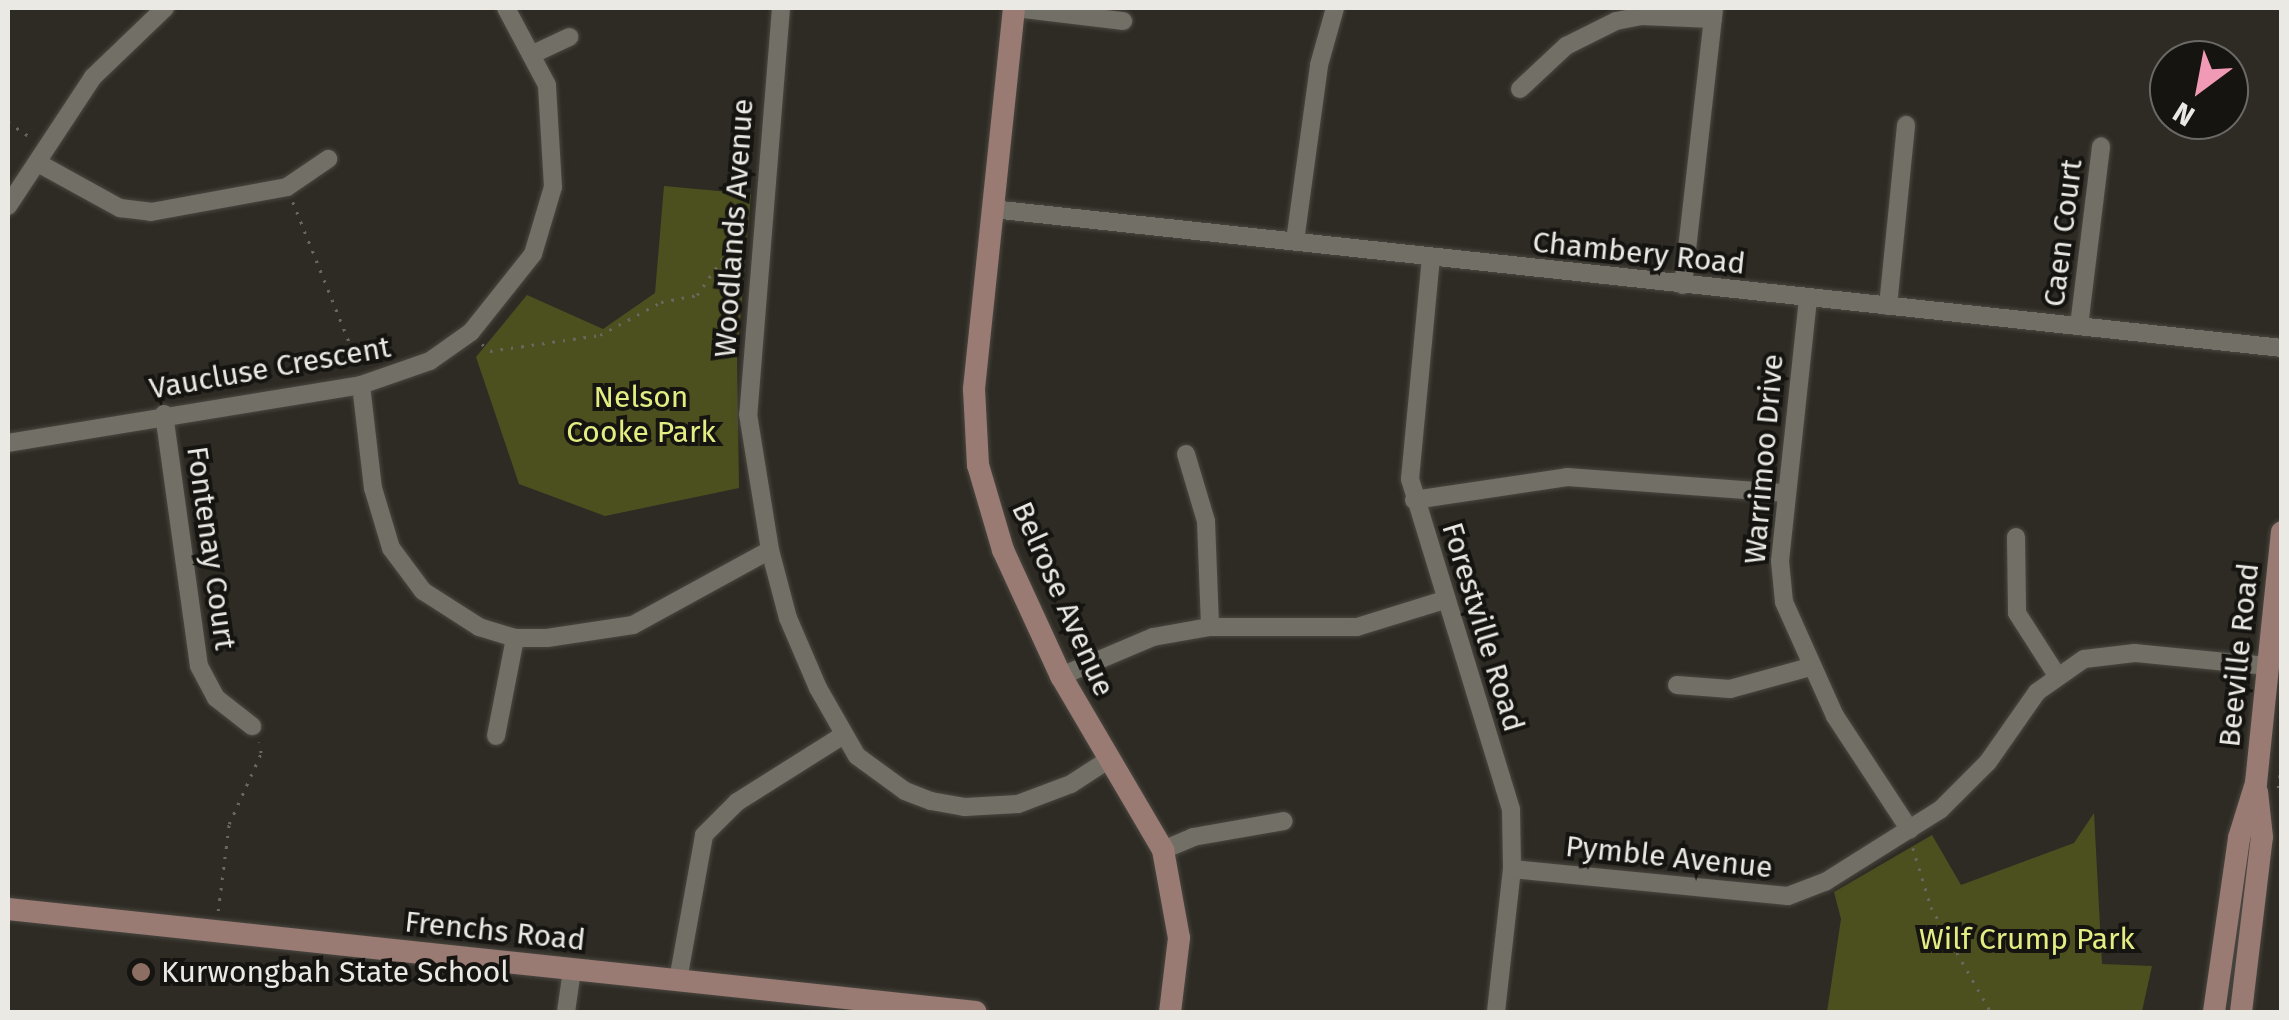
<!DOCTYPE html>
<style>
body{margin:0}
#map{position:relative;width:2289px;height:1020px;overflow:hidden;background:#2e2b24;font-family:"Fira Sans",sans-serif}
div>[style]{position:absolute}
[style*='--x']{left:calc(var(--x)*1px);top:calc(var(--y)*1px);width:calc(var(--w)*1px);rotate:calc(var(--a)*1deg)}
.green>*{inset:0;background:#4c501f}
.path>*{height:2.5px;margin-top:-1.25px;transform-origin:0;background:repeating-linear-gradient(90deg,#696760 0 2.5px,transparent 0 10.5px)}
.roads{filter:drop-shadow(0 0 2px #4a4741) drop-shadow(0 0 2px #4a4741)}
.street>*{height:18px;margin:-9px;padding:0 9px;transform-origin:9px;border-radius:9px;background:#726f66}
.secondary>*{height:22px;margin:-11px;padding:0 11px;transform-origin:11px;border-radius:11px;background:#997b73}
.dots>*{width:28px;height:28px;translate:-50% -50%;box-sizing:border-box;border:5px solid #151411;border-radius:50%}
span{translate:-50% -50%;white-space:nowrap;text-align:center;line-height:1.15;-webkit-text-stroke:8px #151411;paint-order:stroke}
.street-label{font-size:30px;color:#ebe9e4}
.park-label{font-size:30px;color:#e3ed82}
.poi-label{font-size:30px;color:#ebe9e4}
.left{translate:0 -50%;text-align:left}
.frame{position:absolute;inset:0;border:10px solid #ebe9e4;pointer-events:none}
.north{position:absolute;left:2149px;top:40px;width:100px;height:100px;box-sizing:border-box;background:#151411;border:2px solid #6b6965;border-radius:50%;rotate:212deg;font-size:28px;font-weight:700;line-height:40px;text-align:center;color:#ebe9e4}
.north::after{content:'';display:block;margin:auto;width:35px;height:45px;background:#f09ab6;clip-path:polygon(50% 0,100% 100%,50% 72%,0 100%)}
</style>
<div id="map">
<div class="green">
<i style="clip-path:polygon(664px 186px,751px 194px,737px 356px,739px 488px,605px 516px,519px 484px,476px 357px,527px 295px,603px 329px,655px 293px)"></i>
<i style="clip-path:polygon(2094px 813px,2102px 964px,2152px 966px,2142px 1011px,1827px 1012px,1841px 919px,1834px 892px,1932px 835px,1961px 885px,2074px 843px)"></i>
</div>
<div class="path">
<i style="--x:8;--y:122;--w:29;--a:34"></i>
<i style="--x:293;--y:202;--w:177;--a:68.1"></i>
<i style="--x:482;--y:344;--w:11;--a:41"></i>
<i style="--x:490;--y:351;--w:111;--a:-8.3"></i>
<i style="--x:600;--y:335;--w:69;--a:-28.4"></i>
<i style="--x:661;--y:302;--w:37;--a:-11"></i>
<i style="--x:697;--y:295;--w:84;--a:-55.2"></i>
<i style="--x:2278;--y:788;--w:28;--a:-82"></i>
<i style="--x:1913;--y:848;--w:62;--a:73"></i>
<i style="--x:1931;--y:907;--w:121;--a:60.3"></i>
<i style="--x:218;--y:911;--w:88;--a:-82.8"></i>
<i style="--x:229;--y:824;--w:78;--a:-65.7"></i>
<i style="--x:261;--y:753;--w:11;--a:-105"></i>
</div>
<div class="roads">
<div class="street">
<i style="--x:781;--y:8;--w:407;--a:94.6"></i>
<i style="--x:748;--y:414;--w:138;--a:80.8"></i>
<i style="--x:770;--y:550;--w:70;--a:75.2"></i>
<i style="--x:788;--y:618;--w:76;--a:66.8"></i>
<i style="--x:818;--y:688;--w:78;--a:60.2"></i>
<i style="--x:857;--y:756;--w:59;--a:36.1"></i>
<i style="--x:905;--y:791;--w:28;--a:21"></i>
<i style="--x:931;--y:801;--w:35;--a:10"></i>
<i style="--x:965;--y:807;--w:53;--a:-3.2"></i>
<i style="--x:1018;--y:804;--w:57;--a:-20.7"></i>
<i style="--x:1071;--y:784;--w:44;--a:-33"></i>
<i style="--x:1014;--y:8;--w:110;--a:6.8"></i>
<i style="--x:535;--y:53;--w:38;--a:-25"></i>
<i style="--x:1520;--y:89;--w:63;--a:-43.1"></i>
<i style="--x:1566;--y:46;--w:56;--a:-26.6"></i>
<i style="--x:1616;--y:21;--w:25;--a:-11"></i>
<i style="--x:1641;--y:16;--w:72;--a:2.4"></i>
<i style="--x:38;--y:163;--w:94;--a:28.8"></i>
<i style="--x:120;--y:208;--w:31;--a:7"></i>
<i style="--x:151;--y:212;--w:138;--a:-10.4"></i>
<i style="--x:287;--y:187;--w:50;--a:-34.3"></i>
<i style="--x:8;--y:206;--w:154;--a:-56.6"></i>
<i style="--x:93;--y:77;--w:100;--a:-43.8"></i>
<i style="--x:992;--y:209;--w:1297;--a:6.15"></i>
<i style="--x:1295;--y:241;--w:178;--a:-82.2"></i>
<i style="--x:1319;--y:65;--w:59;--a:-74.3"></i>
<i style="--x:1431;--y:257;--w:223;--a:95.4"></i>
<i style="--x:1410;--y:479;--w:345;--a:73"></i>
<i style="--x:1511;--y:809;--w:60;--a:89"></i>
<i style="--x:1512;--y:869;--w:144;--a:96.4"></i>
<i style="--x:1683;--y:285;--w:279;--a:-83.6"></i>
<i style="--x:1808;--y:299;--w:263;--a:96.1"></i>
<i style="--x:1780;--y:561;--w:41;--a:84.4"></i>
<i style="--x:1784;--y:602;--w:125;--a:65.9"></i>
<i style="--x:1835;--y:716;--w:136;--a:56.7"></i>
<i style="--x:1888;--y:306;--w:182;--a:-84.3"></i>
<i style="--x:2079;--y:326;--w:181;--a:-83"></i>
<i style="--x:361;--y:385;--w:104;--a:83.4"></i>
<i style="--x:373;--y:488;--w:63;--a:73.3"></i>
<i style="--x:391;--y:548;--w:54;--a:53.3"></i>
<i style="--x:423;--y:591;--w:67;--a:32.7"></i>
<i style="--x:479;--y:627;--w:38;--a:17"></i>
<i style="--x:515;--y:638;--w:32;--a:0"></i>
<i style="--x:547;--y:638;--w:87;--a:-8.6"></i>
<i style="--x:633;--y:625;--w:156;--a:-28.7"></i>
<i style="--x:164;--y:414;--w:254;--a:82.1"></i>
<i style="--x:199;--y:666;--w:36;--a:62"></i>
<i style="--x:216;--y:698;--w:46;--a:37.9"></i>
<i style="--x:8;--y:443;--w:358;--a:-9.3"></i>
<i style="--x:361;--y:385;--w:73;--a:-19.2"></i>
<i style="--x:430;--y:361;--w:50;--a:-35.3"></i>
<i style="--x:471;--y:332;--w:100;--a:-51.5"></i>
<i style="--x:533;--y:254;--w:70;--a:-73.4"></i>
<i style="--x:553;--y:187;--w:102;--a:-93.4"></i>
<i style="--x:547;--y:85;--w:87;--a:-118"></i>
<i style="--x:1186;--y:454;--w:70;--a:73.4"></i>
<i style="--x:1206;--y:521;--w:106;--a:87.8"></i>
<i style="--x:1414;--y:500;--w:155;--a:-8.5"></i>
<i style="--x:1567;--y:477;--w:220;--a:4.2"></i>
<i style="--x:2016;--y:537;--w:76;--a:89.2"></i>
<i style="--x:2017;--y:613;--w:72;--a:57.4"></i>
<i style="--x:1061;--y:676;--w:100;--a:-23"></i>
<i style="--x:1153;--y:637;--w:58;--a:-10"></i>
<i style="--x:1210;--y:627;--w:147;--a:0"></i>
<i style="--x:1357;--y:627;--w:91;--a:-17.2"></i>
<i style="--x:1677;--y:685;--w:53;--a:4.3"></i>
<i style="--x:1730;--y:689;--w:83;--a:-15.4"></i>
<i style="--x:496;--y:736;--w:100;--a:-79"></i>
<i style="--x:1163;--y:850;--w:33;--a:-23"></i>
<i style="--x:1193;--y:837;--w:92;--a:-10"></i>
<i style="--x:1512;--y:869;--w:277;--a:5.6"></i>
<i style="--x:1788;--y:896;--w:40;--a:-21"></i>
<i style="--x:1825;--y:882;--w:136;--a:-32.1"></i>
<i style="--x:1940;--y:810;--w:68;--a:-45"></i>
<i style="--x:1988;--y:762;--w:85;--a:-55"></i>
<i style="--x:2037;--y:692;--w:57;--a:-35.1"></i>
<i style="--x:2084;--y:659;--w:51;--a:-6.7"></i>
<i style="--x:2135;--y:653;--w:134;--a:5.6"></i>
<i style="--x:678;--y:980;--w:147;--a:-79.8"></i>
<i style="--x:704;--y:835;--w:47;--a:-45"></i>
<i style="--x:737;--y:802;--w:124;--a:-32.2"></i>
<i style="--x:566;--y:1012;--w:42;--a:-81.9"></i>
</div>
<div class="secondary">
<i style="--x:1014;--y:8;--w:383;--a:96"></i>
<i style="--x:974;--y:389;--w:76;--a:87"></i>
<i style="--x:978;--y:465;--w:89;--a:73.6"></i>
<i style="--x:1003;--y:550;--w:139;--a:65.3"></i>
<i style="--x:1061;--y:676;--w:202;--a:59.6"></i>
<i style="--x:1163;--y:850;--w:89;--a:79.7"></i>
<i style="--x:1179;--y:938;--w:75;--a:96.9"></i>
<i style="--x:8;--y:909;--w:973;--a:6.07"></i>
<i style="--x:2214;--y:1012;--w:176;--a:-81.8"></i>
<i style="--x:2239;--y:838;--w:58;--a:-72.8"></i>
<i style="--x:2256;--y:783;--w:252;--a:-84.1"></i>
<i style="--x:2241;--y:1012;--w:176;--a:-83.2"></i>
<i style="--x:2262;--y:837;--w:45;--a:-96.3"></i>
</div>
</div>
<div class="dots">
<i style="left:141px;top:972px;background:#8d6e63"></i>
</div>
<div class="street-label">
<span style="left:734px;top:228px;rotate:-86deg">Woodlands Avenue</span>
<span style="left:2063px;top:233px;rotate:-83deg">Caen Court</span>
<span style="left:1639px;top:253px;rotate:6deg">Chambery Road</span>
<span style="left:270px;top:368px;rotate:-10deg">Vaucluse Crescent</span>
<span style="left:1764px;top:459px;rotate:-85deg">Warrimoo Drive</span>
<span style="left:211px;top:548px;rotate:82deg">Fontenay Court</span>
<span style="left:1063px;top:599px;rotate:66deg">Belrose Avenue</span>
<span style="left:1483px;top:627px;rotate:73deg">Forestville Road</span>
<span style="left:2239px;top:655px;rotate:-84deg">Beeville Road</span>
<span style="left:1669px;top:857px;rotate:6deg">Pymble Avenue</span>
<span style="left:495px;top:931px;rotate:6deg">Frenchs Road</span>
</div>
<div class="park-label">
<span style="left:641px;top:414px">Nelson<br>Cooke Park</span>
<span style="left:2027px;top:939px">Wilf Crump Park</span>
</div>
<div class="poi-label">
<span class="left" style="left:161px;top:972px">Kurwongbah State School</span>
</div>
<div class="frame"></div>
<div class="north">N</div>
</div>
